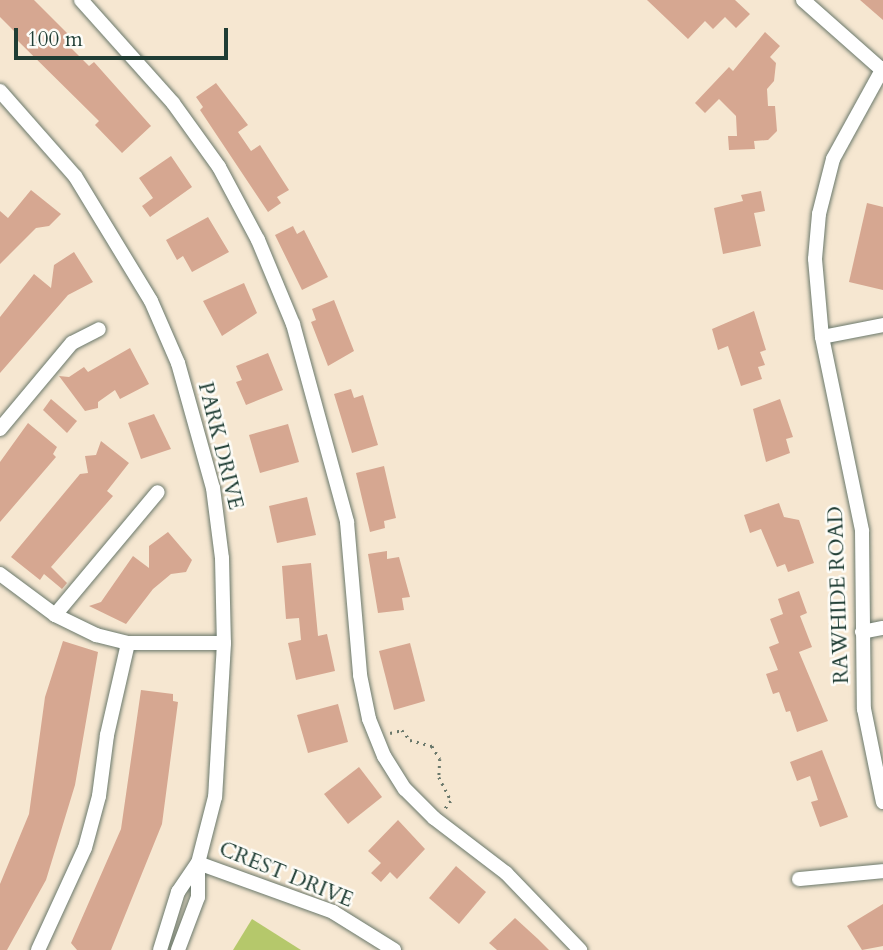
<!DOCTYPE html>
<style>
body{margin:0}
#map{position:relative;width:883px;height:950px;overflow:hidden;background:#f6e7d1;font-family:Cardo,serif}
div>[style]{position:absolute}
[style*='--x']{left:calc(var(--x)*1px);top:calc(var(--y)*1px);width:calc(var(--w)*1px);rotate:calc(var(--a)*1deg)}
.green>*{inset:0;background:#b5c86b}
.building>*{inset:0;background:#d6a791}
.path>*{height:2.5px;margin-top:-1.25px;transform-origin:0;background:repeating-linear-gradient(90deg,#6a786b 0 2px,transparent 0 7px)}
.roads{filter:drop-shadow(0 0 2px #6a786b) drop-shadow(0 0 2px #6a786b)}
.minor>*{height:14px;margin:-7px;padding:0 7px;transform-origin:7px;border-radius:7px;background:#fff}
span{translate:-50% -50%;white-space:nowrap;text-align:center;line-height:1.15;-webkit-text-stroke:5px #fdfcf7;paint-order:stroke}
.street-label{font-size:21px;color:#1f3d34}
.scale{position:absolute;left:14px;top:28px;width:214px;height:32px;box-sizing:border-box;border:4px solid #1f3d34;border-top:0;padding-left:9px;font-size:21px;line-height:24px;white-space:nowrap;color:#1f3d34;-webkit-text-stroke:5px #fdfcf7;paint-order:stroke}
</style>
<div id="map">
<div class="green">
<i style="clip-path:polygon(252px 919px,301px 950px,233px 950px)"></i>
</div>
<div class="building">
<i style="clip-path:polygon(0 0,34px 0,74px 40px,68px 45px,89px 66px,94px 62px,151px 126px,122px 153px,95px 125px,99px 121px,15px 38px,18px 35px,0 17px)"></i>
<i style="clip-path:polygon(647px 0,735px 0,750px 14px,736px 28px,725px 17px,713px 29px,705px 21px,688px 39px)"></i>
<i style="clip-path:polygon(860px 0,883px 0,883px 20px)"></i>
<i style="clip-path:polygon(765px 32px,780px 46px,770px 57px,776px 63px,774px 81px,767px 89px,768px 106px,775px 106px,777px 131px,768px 140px,754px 141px,755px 149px,729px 150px,728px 136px,737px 136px,736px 116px,719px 99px,705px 113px,695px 103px,729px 67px,733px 71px)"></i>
<i style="clip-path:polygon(216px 83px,248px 125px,238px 132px,251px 151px,260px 145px,289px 190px,277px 197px,281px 203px,268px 212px,200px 110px,203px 107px,196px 97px)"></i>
<i style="clip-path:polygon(171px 156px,192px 187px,150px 217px,142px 206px,153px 198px,139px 178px)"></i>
<i style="clip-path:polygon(31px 190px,61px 214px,49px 226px,36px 228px,0 264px,0 211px,8px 218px)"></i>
<i style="clip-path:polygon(761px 191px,765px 211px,754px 213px,761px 246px,723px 254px,714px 208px,743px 201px,741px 195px)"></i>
<i style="clip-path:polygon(867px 203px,883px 207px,883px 290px,849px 282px)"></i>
<i style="clip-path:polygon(208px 217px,229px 252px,192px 272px,183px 256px,177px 260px,166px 240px)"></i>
<i style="clip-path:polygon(293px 226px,297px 234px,304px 230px,328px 277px,302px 290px,275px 235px)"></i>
<i style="clip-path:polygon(74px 252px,93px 282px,68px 295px,0 373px,0 317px,34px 274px,51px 288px,54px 265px)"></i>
<i style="clip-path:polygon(244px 283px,257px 313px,222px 336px,203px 301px)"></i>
<i style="clip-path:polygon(334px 300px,354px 351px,328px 366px,311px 322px,316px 320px,312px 309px)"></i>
<i style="clip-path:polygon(754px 311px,766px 350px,760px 352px,765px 365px,758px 367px,762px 379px,741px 386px,728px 346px,718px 350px,712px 329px)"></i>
<i style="clip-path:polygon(130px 348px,149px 384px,120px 399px,115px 390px,98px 402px,98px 408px,85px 411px,59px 376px,69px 377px,84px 367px,88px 372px)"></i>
<i style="clip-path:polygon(268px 353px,283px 390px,246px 405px,236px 382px,242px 380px,236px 366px)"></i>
<i style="clip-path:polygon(351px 389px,354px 398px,363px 395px,378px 445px,352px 453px,334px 394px)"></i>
<i style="clip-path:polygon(51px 399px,77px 421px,67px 433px,43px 410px)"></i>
<i style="clip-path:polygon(780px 399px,793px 437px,786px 439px,790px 453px,766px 462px,753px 409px)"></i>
<i style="clip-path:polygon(154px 414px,171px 449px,141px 459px,128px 423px)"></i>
<i style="clip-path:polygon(28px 423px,57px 447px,53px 454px,56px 457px,0 522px,0 462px)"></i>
<i style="clip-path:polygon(288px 424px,299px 462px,260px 473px,249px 435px)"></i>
<i style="clip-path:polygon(101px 441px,129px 463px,107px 491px,113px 496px,51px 567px,67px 583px,62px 589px,44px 574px,40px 580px,11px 557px,80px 474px,88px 473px,85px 456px,96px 455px)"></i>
<i style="clip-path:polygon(384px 466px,396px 518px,384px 521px,385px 528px,370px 532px,356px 473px)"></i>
<i style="clip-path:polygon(307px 497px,316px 535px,277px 543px,269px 506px)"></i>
<i style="clip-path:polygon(779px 503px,784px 517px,799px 520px,814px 563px,788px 572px,785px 564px,777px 567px,761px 529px,750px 533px,744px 515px)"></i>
<i style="clip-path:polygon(168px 532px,192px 560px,186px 572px,171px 574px,153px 589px,126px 624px,89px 606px,101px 602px,133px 556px,149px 568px,149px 546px)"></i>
<i style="clip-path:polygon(387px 551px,387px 559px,399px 557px,410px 597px,402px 598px,404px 610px,378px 613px,368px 554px)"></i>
<i style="clip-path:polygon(311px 563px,318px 636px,327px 634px,335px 671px,296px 680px,288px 643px,301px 640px,299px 618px,286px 619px,282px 566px)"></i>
<i style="clip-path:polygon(799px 591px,807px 613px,800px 616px,812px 647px,799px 652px,828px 721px,797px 732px,790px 711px,786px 712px,779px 692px,773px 694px,766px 674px,778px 670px,769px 647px,779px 643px,770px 619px,783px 614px,778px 599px)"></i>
<i style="clip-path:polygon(63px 641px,98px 652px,75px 785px,46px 880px,7px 950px,0 950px,0 884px,29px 814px,45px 697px)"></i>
<i style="clip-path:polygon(410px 643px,425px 701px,394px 710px,379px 651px)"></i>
<i style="clip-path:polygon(141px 690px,173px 694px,173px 701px,178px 702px,162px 824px,111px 950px,77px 950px,71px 943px,121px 829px)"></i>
<i style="clip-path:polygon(338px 704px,348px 742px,308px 753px,297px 715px)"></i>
<i style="clip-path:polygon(822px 750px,848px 817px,820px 827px,811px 802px,818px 800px,810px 776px,797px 781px,790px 762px)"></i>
<i style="clip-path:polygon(359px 767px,382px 797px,348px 824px,324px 794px)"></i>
<i style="clip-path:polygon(398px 820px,425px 849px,397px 879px,390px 872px,381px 882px,371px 873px,381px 863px,368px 851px)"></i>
<i style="clip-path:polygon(456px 866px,486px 892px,459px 924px,429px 898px)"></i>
<i style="clip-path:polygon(883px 904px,883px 946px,862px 950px,847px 926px)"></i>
<i style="clip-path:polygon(515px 918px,538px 939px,549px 950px,497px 950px,489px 943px)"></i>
</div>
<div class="path">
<i style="--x:390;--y:733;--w:12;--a:-14"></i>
<i style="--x:402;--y:730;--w:13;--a:51"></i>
<i style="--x:410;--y:740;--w:23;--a:15"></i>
<i style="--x:432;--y:746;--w:15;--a:58"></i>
<i style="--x:440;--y:759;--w:18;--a:93"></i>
<i style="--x:439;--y:777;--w:27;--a:63"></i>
<i style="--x:451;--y:801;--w:10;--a:127"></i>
</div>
<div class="roads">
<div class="minor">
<i style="--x:81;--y:0;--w:138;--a:48.2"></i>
<i style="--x:173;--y:103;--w:79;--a:54.3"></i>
<i style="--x:219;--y:167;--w:83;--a:61.9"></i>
<i style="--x:258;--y:240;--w:91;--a:67.4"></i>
<i style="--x:293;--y:324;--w:205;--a:74.7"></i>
<i style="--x:347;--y:522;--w:154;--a:85.1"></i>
<i style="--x:360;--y:675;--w:45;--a:78.4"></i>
<i style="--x:369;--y:719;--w:40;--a:68"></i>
<i style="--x:384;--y:756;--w:39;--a:58"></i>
<i style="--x:405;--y:789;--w:41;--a:45"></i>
<i style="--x:434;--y:818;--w:91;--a:37.4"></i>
<i style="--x:506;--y:873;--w:107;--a:46.1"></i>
<i style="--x:803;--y:0;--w:106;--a:41.5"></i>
<i style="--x:883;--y:68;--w:104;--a:118.8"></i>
<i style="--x:833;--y:159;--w:57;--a:104.3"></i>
<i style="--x:819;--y:214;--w:45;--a:95.1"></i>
<i style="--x:815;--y:259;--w:78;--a:84.9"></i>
<i style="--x:822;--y:337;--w:198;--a:78.3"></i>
<i style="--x:862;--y:531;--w:178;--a:89.4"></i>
<i style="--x:864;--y:709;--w:95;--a:78.5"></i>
<i style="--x:0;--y:91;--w:113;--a:48.6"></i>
<i style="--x:75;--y:176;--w:146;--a:58.7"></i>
<i style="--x:151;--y:301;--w:68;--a:66.5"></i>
<i style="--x:178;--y:363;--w:130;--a:74.4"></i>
<i style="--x:213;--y:488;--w:71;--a:82.7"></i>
<i style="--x:222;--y:558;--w:85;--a:88.7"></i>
<i style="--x:224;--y:643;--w:154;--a:93.3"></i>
<i style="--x:215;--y:797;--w:68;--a:104.4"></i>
<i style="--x:198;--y:863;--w:34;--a:90"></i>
<i style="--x:198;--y:897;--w:57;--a:110.7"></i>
<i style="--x:822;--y:337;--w:62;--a:-11.1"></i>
<i style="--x:0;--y:429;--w:112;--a:-50.1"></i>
<i style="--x:72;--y:343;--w:30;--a:-27"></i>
<i style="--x:0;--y:574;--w:69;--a:36.7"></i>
<i style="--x:55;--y:615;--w:46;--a:26"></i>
<i style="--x:96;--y:635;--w:33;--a:14"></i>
<i style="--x:128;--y:643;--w:96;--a:0"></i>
<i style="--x:55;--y:615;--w:160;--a:-50.1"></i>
<i style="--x:862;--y:632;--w:21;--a:-11"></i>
<i style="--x:198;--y:863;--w:144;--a:19.9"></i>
<i style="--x:333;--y:912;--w:72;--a:31.9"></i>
<i style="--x:799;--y:879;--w:84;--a:-5.4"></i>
<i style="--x:38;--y:950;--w:112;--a:-65.3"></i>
<i style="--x:85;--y:848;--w:54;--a:-74.9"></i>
<i style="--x:99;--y:796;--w:62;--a:-82.5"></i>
<i style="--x:107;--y:735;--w:94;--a:-77.1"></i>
<i style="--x:160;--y:950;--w:61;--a:-72.8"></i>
<i style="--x:178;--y:892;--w:34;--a:-56"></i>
</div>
</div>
<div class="street-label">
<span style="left:220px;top:446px;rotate:76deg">PARK DRIVE</span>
<span style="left:839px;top:595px;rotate:-92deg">RAWHIDE ROAD</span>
<span style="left:286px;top:875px;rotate:22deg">CREST DRIVE</span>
</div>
<div class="scale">100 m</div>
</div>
